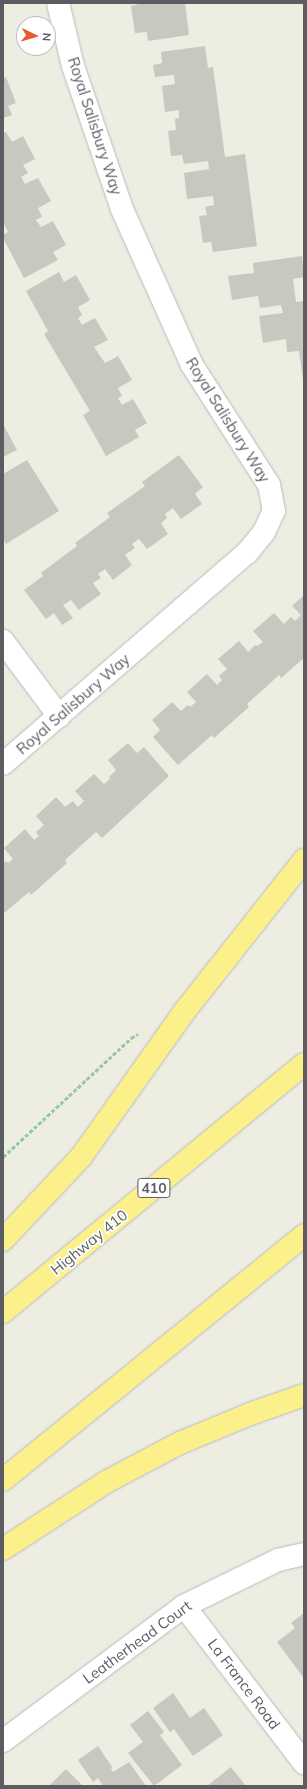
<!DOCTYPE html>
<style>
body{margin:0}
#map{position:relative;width:307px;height:1789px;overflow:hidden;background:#edede2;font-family:Mulish,sans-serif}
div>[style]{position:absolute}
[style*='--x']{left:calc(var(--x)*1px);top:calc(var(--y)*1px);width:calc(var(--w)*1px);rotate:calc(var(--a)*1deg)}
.building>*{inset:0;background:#c8c7c0}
.path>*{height:2.5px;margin-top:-1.25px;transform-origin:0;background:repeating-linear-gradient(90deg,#98c6ab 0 4px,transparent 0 6px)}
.roads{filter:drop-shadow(0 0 1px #babbc1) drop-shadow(0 0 1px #babbc1)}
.minor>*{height:22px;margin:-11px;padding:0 11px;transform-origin:11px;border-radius:11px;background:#fff}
.highway>*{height:22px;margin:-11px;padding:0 11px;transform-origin:11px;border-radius:11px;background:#fcf08a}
span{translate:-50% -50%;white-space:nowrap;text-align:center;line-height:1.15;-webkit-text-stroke:3.5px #fff;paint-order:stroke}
.shield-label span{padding:1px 3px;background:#fff;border:1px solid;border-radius:3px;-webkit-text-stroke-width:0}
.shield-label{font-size:14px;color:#5b5d63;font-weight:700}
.street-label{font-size:15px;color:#5b5d63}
.frame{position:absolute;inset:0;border:4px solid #5b5d63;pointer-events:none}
.north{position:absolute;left:16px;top:16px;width:40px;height:40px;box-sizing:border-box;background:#fff;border:1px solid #bdbec1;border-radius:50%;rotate:95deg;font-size:11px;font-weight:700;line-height:16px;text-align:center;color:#5b5d63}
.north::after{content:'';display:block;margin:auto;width:14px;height:18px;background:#e8572d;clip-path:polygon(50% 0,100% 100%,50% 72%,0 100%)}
</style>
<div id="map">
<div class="building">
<i style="clip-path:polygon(143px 3px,185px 3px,189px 35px,148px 41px,147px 32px,135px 33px,131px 6px)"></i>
<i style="clip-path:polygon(205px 46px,208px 68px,213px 67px,225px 157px,245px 154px,257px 246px,213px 252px,211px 242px,203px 243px,199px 216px,207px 215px,205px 207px,214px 205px,213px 196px,187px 199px,184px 173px,209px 169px,208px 161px,184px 164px,182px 155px,171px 156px,168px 131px,176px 130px,175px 119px,179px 118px,179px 110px,165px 112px,162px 86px,175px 84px,174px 75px,155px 77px,153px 65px,162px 63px,161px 52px)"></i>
<i style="clip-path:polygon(6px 77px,16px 103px,8px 106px,12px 115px,3px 118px,3px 78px)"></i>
<i style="clip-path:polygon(6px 132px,12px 142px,23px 136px,35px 159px,23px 165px,28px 173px,21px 177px,25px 184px,38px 178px,51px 201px,38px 208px,42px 217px,36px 220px,41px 227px,53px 221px,66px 245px,53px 252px,58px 260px,24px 278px,3px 238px,3px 235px,8px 232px,3px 222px,3px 133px)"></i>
<i style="clip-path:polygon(302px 256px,304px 277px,293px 279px,296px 302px,304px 301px,303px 380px,299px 351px,287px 352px,286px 339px,263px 343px,259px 316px,283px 313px,281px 305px,260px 308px,258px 296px,232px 300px,228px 276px,254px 273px,253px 263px)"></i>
<i style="clip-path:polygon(59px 272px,64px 282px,76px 275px,90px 300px,78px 307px,82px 315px,78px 318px,82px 325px,95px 318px,108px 340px,94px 347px,105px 363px,118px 356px,132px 380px,118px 388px,122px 396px,118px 398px,122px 405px,133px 399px,147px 423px,135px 430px,139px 437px,106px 456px,83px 415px,90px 411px,44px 334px,48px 331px,26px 291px)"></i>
<i style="clip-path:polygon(3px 424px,17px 450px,3px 457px)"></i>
<i style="clip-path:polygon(179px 455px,203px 487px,195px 494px,202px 504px,181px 519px,173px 508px,165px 514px,167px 518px,161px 523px,168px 534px,147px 549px,139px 539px,132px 544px,135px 548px,125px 555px,132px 565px,113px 580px,105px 569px,98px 574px,101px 578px,93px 583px,101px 594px,79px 610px,71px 600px,63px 605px,73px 618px,62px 625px,54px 613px,46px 619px,24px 590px,43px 576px,41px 573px,77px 546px,75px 543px,110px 517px,107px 513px,145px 486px,142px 482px)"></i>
<i style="clip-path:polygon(27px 460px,59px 511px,6px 544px,3px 538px,3px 474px)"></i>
<i style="clip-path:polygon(304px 595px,304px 658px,281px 678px,279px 675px,247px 704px,249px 707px,214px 738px,212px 735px,178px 765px,153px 737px,160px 730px,152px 720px,172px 702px,181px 711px,188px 705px,190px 707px,196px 702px,187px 692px,207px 674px,217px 685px,222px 680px,219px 676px,227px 669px,218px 659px,239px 641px,248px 652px,255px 645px,257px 646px,263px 642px,253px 631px,274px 613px,284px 624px,291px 617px,295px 621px,301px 615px,292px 606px)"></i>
<i style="clip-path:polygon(128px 743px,137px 753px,144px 747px,169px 776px,102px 838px,96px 832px,65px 860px,67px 863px,31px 895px,29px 892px,3px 914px,3px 864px,6px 861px,8px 863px,13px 859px,4px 848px,25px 829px,34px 840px,39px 836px,36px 832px,44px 825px,36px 816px,56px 797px,65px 807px,73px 801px,78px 807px,84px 801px,75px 791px,94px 774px,104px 784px,110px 779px,109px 777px,116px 770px,108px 760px)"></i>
<i style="clip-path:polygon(304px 1613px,304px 1676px,303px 1677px,277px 1642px,295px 1628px,291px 1623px)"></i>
<i style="clip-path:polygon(173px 1693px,190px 1718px,204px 1708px,223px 1735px,193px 1756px,174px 1729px,170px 1732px,153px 1708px)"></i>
<i style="clip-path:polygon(148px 1711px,164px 1732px,160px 1735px,182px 1765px,154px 1786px,128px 1753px,143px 1742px,130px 1725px)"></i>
<i style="clip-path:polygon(98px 1746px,112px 1767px,111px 1768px,113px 1772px,129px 1762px,146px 1786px,103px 1786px,98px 1778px,93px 1782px,78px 1760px)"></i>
<i style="clip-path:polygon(231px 1767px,246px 1786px,207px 1786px)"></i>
<i style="clip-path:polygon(66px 1769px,83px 1786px,49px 1786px)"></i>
</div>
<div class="path">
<i style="--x:3;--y:1157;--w:175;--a:-42.9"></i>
<i style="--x:131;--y:1038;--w:8;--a:-30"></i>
</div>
<div class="roads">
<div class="minor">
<i style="--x:3;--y:641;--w:94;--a:53.3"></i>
<i style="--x:3;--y:764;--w:323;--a:-40.9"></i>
<i style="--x:247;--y:553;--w:27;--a:-51"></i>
<i style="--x:264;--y:532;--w:23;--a:-65"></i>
<i style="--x:274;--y:511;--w:26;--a:-101"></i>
<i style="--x:269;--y:485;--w:143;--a:-122.7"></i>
<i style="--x:192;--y:365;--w:171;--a:-114.2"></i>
<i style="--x:122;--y:209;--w:151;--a:-108.9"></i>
<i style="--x:73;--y:66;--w:65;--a:-103.4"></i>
<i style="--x:184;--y:1606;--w:198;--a:52.6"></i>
<i style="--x:3;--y:1741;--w:226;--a:-36.7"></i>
<i style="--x:184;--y:1606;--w:105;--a:-26.1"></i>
<i style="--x:278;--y:1560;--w:27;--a:-13"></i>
</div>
<div class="highway">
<i style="--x:3;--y:1240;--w:114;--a:-46.8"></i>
<i style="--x:81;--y:1157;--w:178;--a:-54.6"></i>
<i style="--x:184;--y:1012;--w:194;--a:-51.7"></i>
<i style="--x:3;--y:1312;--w:390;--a:-39.5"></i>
<i style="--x:3;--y:1480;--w:388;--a:-39.1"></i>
<i style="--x:3;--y:1549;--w:123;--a:-33"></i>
<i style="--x:106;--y:1482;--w:84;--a:-27.8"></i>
<i style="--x:180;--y:1443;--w:76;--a:-22.5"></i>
<i style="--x:250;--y:1414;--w:57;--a:-19.4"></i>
</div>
</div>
<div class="shield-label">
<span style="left:154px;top:1188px">410</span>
</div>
<div class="street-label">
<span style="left:95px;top:126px;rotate:72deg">Royal Salisbury Way</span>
<span style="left:228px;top:420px;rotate:58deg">Royal Salisbury Way</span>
<span style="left:73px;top:704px;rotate:-41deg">Royal Salisbury Way</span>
<span style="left:89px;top:1242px;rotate:-39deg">Highway 410</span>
<span style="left:137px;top:1642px;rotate:-36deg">Leatherhead Court</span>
<span style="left:244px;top:1684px;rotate:53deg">La France Road</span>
</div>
<div class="frame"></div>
<div class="north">N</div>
</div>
